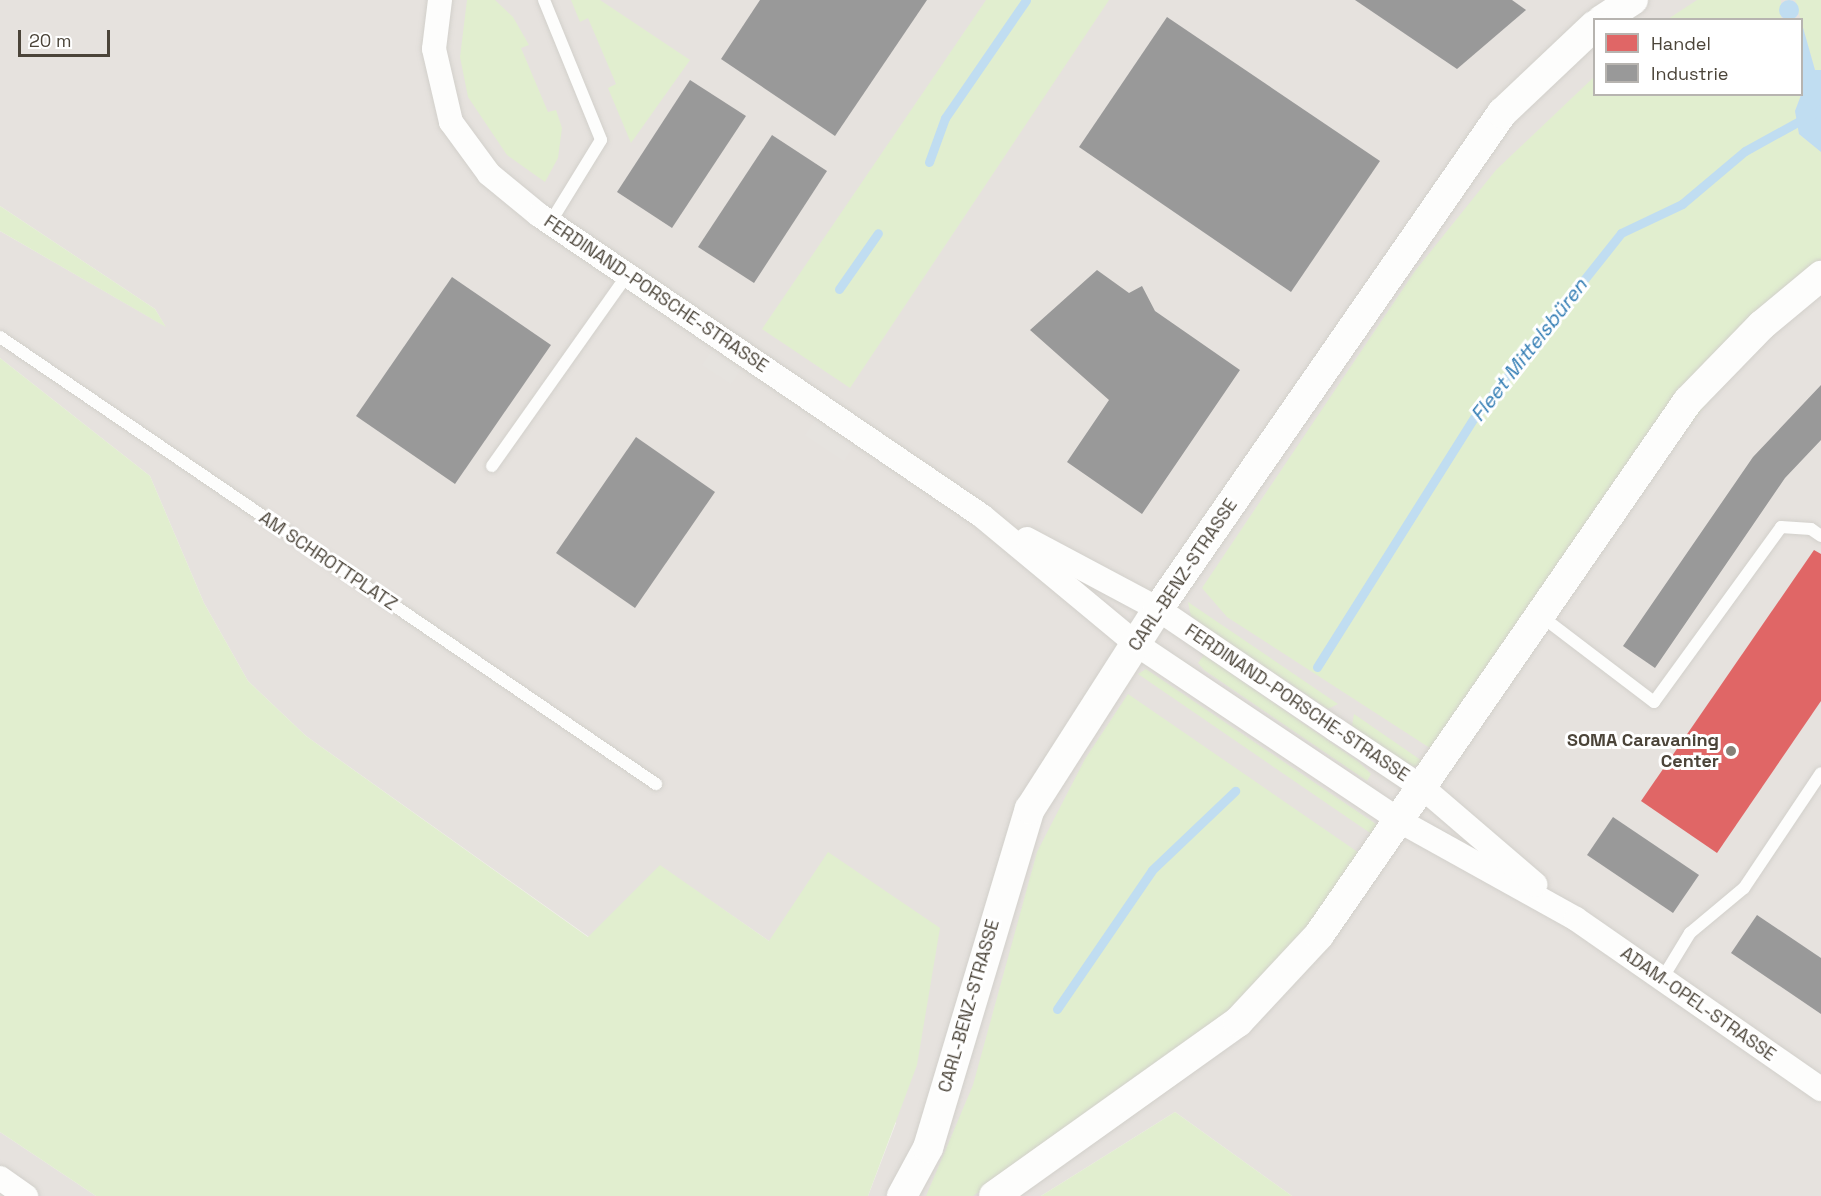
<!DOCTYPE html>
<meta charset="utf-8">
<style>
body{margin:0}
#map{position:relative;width:1821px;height:1196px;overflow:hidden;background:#f4f2ee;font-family:"Space Grotesk",sans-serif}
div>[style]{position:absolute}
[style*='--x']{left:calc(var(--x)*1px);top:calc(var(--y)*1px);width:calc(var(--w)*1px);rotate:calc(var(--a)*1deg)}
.industrial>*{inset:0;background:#e6e2de}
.green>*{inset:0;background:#e1eecf}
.parking>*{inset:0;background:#e6e3df}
.water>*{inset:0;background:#c0ddf1}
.round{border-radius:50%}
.shops>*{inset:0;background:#e06666}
.industry>*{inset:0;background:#999}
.stream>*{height:9px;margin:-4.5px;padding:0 4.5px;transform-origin:4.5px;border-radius:4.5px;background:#c0ddf1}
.roads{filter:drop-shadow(0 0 2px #d2d0cb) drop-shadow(0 0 2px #d2d0cb)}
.service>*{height:12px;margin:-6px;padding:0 6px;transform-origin:6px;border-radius:6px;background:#fdfdfc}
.minor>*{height:24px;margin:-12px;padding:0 12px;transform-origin:12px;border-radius:12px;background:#fdfdfc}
.tertiary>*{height:30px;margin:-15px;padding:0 15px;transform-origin:15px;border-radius:15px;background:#fdfdfc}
.dots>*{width:16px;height:16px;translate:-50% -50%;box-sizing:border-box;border:3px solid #fff;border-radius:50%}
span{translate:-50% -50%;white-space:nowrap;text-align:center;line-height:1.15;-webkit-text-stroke:6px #fff;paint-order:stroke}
.street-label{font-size:18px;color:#4b4439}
.poi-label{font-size:18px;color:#4b4439;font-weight:700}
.right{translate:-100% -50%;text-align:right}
.water-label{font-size:20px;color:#2e7ab2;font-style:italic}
.legend{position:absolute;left:1593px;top:18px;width:210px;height:78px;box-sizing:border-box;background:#fff;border:2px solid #b7b4b0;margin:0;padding:8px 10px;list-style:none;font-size:18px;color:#4b4439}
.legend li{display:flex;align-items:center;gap:12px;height:30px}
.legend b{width:30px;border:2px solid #b7b4b0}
.scale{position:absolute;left:18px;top:30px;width:92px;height:27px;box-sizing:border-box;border:3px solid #4b4439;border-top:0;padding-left:8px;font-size:18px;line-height:21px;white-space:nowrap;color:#4b4439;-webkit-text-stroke:4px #fff;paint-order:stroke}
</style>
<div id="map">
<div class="industrial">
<i style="clip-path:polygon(evenodd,0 0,1821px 0,1821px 1196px,1292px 1196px,1175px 1112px,1041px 1196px,868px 1196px,896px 1123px,769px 941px,660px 866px,589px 937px,306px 736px,248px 681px,204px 603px,150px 476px,0 358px,0 231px,165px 326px,155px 309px,0 206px,0 0,1594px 20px,1802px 20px,1802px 94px,1594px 94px,1594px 20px)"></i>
<i style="clip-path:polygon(0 1132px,96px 1196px,0 1196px)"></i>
</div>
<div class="green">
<i style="clip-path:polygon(467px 0,495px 0,513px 17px,529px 45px,521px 48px,548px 112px,556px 110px,562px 128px,558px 158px,545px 182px,507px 155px,468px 97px,460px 57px)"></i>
<i style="clip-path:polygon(571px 0,600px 0,690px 60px,631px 143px,608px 88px,616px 84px,588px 18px,580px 22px)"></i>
<i style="clip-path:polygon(986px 0,1109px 0,850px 388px,762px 329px)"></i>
<i style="clip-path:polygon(1697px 0,1781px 0,1781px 19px,1668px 19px)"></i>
<i style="clip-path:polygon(1795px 0,1821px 0,1821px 70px,1815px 70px)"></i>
<i style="clip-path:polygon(1594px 77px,1594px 94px,1802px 94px,1802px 85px,1803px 90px,1795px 111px,1799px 134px,1821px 152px,1821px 259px,1433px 750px,1227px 617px,1202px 588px,1415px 271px,1496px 170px)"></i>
<i style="clip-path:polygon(0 206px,155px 309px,166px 327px,0 231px)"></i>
<i style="clip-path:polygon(0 358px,150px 476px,204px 603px,248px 681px,306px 736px,588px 937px,660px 865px,769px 941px,828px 852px,940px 928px,917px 1065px,868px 1196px,96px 1196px,0 1132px)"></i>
<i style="clip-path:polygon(1188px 602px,1338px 704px,1328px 709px,1191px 617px)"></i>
<i style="clip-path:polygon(1204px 655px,1359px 762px,1371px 774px,1367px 781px,1204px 670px,1198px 663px)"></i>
<i style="clip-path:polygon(1146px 669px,1376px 824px,1376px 837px,1138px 674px)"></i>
<i style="clip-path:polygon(1128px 694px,1362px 855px,1295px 950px,1239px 1009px,973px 1196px,926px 1196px,973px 1085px,1037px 852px,1085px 759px)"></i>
<i style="clip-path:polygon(1354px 714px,1425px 763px,1412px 767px,1352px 726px)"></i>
<i style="clip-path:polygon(1175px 1112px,1292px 1196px,1041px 1196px)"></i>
</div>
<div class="parking">
<i style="clip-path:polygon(713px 349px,742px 368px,731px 384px,702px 365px)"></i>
<i style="clip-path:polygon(816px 419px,854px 445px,844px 461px,805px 435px)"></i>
</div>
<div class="water">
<i class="round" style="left:1779px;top:0;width:20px;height:20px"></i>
<i style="clip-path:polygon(1802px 24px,1815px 70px,1821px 70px,1821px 152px,1799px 134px,1795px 111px,1803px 90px)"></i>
</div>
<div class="shops">
<i style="clip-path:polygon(1814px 550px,1821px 554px,1821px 701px,1717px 853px,1641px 801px)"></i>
</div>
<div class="industry">
<i style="clip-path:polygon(760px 0,927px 0,835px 136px,721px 59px)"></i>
<i style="clip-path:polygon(1355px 0,1512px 0,1526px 10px,1457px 69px)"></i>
<i style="clip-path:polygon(1167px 17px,1380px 161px,1291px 292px,1079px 147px)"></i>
<i style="clip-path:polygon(690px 80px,746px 116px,672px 228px,617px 192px)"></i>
<i style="clip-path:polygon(772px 135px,827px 171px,754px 283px,698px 247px)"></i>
<i style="clip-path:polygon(1097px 270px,1129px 293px,1142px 286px,1155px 311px,1240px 370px,1142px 514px,1067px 462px,1109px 400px,1030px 330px)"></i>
<i style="clip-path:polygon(452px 277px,551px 345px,455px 484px,356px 416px)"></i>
<i style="clip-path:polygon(1821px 385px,1821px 440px,1785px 478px,1655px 668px,1623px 646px,1753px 457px)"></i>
<i style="clip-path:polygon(636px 437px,715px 492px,635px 608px,556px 553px)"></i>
<i style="clip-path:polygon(1613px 817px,1699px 875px,1673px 913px,1587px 855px)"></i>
<i style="clip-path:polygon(1757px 915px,1821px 958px,1821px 1014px,1731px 953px)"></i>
</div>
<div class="stream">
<i style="--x:929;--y:162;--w:47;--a:-70"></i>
<i style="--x:945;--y:118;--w:143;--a:-55.5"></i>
<i style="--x:839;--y:289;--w:68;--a:-55.1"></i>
<i style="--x:1317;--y:667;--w:294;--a:-57.8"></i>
<i style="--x:1474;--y:418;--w:236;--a:-51.5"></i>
<i style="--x:1621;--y:233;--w:68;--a:-25.4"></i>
<i style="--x:1682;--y:204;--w:82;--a:-40.1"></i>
<i style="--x:1745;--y:151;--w:87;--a:-28.9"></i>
<i style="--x:1057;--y:1009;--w:168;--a:-55.6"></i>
<i style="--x:1152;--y:870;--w:115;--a:-43.6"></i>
</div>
<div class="roads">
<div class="service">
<i style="--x:544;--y:0;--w:151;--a:67.8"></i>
<i style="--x:601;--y:140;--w:97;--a:121.6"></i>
<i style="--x:0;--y:337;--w:794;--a:34.27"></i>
<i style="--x:492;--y:466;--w:234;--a:-54.7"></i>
<i style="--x:1541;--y:616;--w:142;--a:37.3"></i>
<i style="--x:1654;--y:702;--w:216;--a:-54"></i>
<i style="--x:1781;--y:527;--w:30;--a:4"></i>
<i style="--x:1811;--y:529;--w:12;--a:35"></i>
<i style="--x:1662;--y:979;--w:54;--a:-58.7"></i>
<i style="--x:1690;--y:933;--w:70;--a:-39.8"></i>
<i style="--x:1744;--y:888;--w:138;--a:-56.2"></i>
</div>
<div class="minor">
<i style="--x:440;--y:0;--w:49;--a:97"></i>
<i style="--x:434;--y:49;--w:75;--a:76.9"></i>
<i style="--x:451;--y:122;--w:64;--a:53.8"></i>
<i style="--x:489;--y:174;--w:65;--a:39.4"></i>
<i style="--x:539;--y:215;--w:536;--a:34.19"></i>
<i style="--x:982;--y:516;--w:200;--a:39.7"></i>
<i style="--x:1136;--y:644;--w:318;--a:33.8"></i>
<i style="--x:1400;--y:821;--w:201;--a:29.1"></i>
<i style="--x:1576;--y:919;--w:298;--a:34.8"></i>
<i style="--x:1027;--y:539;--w:149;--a:28.1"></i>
<i style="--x:1158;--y:609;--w:215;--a:34.2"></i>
<i style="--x:1336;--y:730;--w:105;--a:33.7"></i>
<i style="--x:1423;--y:788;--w:148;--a:40.6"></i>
<i style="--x:0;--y:1178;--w:32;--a:35"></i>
</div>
<div class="tertiary">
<i style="--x:1602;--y:20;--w:37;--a:-33"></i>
<i style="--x:902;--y:1196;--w:55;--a:-61.6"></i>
<i style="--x:928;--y:1148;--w:354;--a:-73.3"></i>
<i style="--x:1030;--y:809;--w:237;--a:-57.4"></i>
<i style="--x:1158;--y:609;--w:604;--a:-55.26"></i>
<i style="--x:1502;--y:113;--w:127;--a:-43.4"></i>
<i style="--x:994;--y:1196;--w:300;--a:-35.5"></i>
<i style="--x:1238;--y:1022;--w:119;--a:-47"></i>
<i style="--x:1319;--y:935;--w:649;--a:-55.36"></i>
<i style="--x:1688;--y:401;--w:106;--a:-45.8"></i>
<i style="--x:1762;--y:325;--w:77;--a:-39.7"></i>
</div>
</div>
<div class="dots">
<i style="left:1731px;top:751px;background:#868178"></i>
</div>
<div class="street-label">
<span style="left:656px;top:294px;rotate:34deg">FERDINAND-PORSCHE-STRASSE</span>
<span style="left:328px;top:561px;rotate:34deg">AM SCHROTTPLATZ</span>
<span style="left:1183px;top:575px;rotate:-56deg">CARL-BENZ-STRASSE</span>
<span style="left:1297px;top:703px;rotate:34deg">FERDINAND-PORSCHE-STRASSE</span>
<span style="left:1698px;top:1004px;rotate:35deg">ADAM-OPEL-STRASSE</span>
<span style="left:969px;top:1006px;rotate:-74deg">CARL-BENZ-STRASSE</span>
</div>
<div class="poi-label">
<span class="right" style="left:1719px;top:751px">SOMA Caravaning<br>Center</span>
</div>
<div class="water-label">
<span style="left:1529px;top:350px;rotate:-52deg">Fleet Mittelsbüren</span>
</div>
<ul class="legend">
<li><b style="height:16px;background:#e06666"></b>Handel</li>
<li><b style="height:16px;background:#999"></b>Industrie</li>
</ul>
<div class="scale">20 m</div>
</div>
